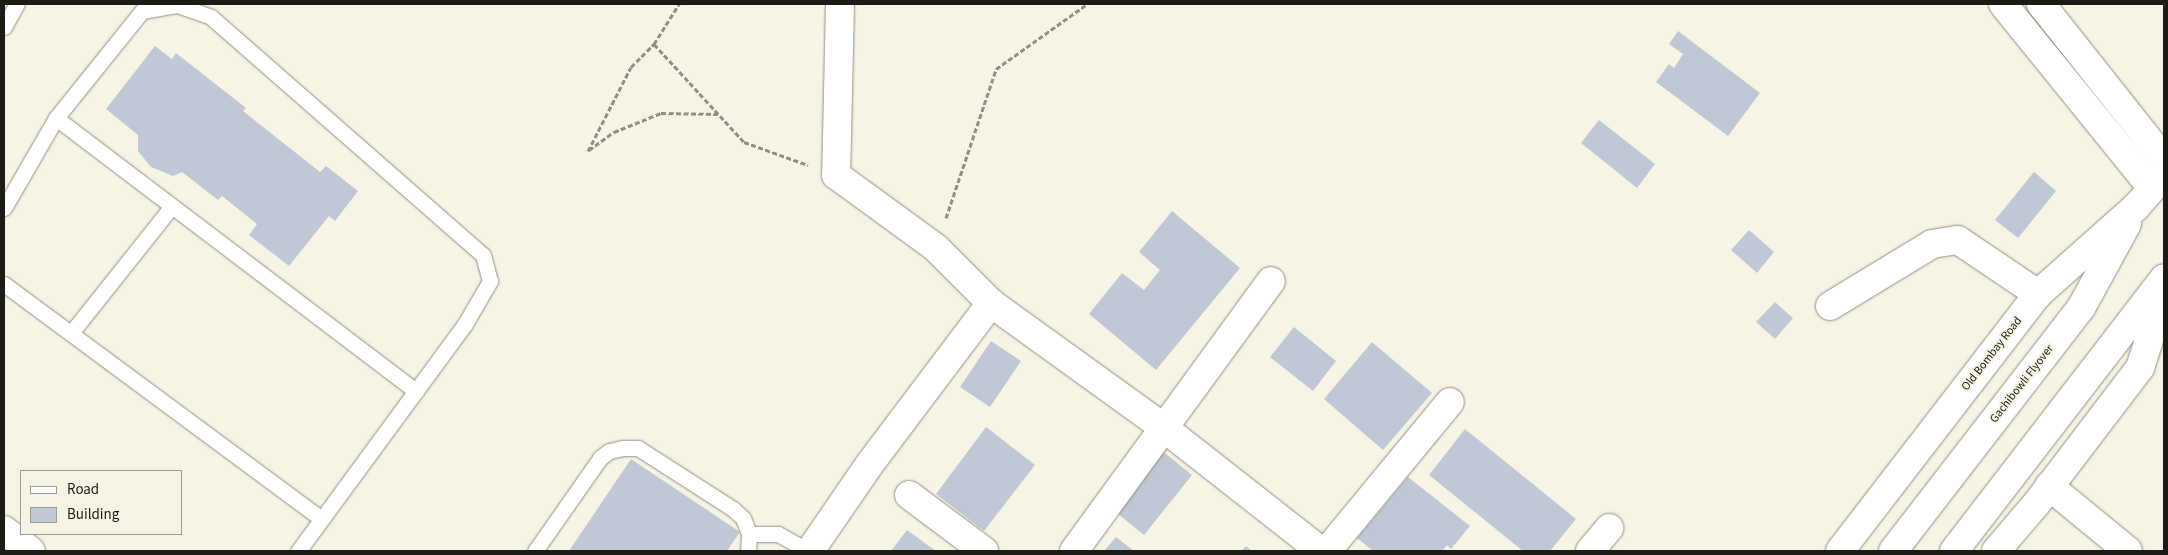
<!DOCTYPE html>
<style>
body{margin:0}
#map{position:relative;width:2168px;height:555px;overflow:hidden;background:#f7f4e6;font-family:"Source Sans 3",sans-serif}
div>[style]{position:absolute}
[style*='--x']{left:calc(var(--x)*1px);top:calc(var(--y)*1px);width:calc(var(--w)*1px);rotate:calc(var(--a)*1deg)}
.building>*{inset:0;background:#bfc8d4}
.path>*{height:3px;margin-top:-1.5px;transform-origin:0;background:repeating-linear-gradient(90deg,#918f85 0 5px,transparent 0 7.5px)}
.roads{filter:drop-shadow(0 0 1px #928f82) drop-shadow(0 0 1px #928f82)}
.lane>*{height:15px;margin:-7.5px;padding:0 7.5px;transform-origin:7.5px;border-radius:7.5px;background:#fff}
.street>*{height:28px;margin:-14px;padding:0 14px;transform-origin:14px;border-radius:14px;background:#fff}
.secondary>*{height:28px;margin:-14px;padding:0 14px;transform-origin:14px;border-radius:14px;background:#fff}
.primary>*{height:28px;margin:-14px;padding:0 14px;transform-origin:14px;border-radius:14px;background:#fff}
span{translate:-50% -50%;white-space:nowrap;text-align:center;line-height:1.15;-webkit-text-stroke:4px #f7f4e6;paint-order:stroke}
.street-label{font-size:12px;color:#1c1b16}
.frame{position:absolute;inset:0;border:5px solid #1c1b16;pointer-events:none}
.legend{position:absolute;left:20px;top:470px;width:162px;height:65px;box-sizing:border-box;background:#f7f4e6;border:1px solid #9f9d93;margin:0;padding:6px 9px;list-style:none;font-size:15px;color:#1c1b16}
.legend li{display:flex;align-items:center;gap:10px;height:25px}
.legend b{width:25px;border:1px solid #9f9d93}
</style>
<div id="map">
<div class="building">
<i style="clip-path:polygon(1678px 31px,1760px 93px,1728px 136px,1656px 82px,1669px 64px,1674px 68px,1683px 54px,1669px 44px)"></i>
<i style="clip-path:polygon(155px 46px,172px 59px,176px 53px,246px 108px,243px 111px,320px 172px,326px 166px,358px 191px,335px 221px,329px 216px,289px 266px,249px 235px,257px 224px,222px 196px,218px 200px,182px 172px,173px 176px,151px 167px,138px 151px,138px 135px,106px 109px)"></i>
<i style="clip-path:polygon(1599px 120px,1655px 164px,1637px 188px,1581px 143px)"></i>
<i style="clip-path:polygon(2034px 172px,2056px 191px,2018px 238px,1995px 220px)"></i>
<i style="clip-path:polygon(1172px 211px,1240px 268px,1156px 370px,1089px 314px,1122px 273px,1144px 290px,1160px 270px,1139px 252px)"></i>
<i style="clip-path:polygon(1749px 230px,1774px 252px,1757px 273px,1731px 250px)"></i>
<i style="clip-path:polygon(1775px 302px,1793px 318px,1775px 339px,1756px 322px)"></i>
<i style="clip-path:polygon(1294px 327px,1336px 361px,1313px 391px,1270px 357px)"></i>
<i style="clip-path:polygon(991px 341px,1021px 361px,990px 407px,960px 387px)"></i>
<i style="clip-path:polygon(1372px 342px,1432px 393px,1383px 450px,1324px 399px)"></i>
<i style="clip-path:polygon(986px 427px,1035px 465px,984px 531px,936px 494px)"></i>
<i style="clip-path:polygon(1465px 429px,1576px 519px,1550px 551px,1523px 551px,1429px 475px)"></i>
<i style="clip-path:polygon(1160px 449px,1192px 475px,1144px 535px,1112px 509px)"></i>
<i style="clip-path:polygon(631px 459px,740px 532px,727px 551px,569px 551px)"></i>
<i style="clip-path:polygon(1408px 477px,1470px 526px,1451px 549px,1447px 545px,1442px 551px,1373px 551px,1357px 538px)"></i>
<i style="clip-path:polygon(907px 530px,936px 551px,891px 551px)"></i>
<i style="clip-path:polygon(1116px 537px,1134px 551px,1104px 551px)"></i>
<i style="clip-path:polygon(1246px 546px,1252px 551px,1241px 551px)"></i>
</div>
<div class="path">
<i style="--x:654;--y:44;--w:47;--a:-58"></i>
<i style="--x:589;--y:150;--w:31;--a:-36"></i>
<i style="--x:614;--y:132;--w:51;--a:-22"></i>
<i style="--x:661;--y:113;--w:58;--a:1"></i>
<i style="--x:588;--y:151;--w:94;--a:-62.9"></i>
<i style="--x:631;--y:67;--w:33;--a:-45"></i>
<i style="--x:654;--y:44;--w:133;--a:47.4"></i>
<i style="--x:744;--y:142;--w:68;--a:19.8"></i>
<i style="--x:946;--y:218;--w:157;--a:-71.4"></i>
<i style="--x:996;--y:69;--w:112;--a:-35.5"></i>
</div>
<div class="roads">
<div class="lane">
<i style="--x:4;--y:27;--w:26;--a:-61"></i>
<i style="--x:56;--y:118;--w:452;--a:37.2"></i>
<i style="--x:4;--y:208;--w:104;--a:-60"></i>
<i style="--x:56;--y:118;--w:137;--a:-51.2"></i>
<i style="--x:142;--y:11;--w:36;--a:-10"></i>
<i style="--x:177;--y:5;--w:36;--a:19"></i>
<i style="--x:211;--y:17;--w:361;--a:41.2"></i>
<i style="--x:483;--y:255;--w:27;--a:75"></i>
<i style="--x:490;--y:281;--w:50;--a:120.2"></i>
<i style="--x:465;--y:324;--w:282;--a:126.3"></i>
<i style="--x:4;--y:284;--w:395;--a:36.5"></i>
<i style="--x:71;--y:333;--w:162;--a:-51.5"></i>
<i style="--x:749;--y:534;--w:29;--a:0"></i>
<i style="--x:778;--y:534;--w:35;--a:29"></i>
<i style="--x:535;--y:551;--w:113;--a:-55"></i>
<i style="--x:600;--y:458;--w:11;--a:-38"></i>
<i style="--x:609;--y:451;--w:14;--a:-12"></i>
<i style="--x:623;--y:448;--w:15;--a:0"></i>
<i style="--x:638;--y:448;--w:113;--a:32.7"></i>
<i style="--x:733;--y:509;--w:13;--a:42"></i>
<i style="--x:743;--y:518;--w:17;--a:69"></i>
<i style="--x:749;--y:534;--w:17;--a:93"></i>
</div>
<div class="street">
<i style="--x:840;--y:4;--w:171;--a:91.3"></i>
<i style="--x:836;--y:175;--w:124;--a:36.1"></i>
<i style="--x:936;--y:248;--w:78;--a:45"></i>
<i style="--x:991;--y:303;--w:213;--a:35.8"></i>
<i style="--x:1164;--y:428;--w:199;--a:38.1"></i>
<i style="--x:1830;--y:306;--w:119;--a:-31.3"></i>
<i style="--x:1932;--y:244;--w:26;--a:-9"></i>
<i style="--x:1958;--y:240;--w:97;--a:34"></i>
<i style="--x:2049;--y:486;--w:102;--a:39.4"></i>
<i style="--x:909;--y:495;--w:94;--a:36.7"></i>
<i style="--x:4;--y:530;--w:34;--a:38"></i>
<i style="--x:810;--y:551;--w:104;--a:-55.5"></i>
<i style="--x:869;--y:465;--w:203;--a:-53"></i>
<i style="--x:1074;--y:551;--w:334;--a:-53.9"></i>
<i style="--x:1327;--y:551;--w:193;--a:-50.5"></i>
<i style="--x:1590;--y:551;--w:30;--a:-50"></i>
</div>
<div class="secondary">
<i style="--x:2003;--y:4;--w:237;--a:51"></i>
<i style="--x:2041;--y:4;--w:198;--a:51.6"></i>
</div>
<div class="primary">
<i style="--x:1840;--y:551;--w:324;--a:-52.4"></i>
<i style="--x:2038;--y:294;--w:131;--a:-41.6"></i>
<i style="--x:2136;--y:207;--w:43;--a:-48.8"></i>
<i style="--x:1893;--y:551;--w:307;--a:-52.3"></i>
<i style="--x:2081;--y:308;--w:96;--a:-61.3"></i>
<i style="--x:1954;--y:551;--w:344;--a:-52.4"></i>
<i style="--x:1996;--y:551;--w:63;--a:-49.5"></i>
<i style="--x:2037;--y:503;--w:170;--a:-52.7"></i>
<i style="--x:2140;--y:368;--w:79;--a:-72.3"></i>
</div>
</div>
<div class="street-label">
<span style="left:1992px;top:354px;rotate:-52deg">Old Bombay Road</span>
<span style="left:2022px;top:384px;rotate:-52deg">Gachibowli Flyover</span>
</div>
<div class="frame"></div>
<ul class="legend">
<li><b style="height:6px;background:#fff"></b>Road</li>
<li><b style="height:14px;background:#bfc8d4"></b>Building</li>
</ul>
</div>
